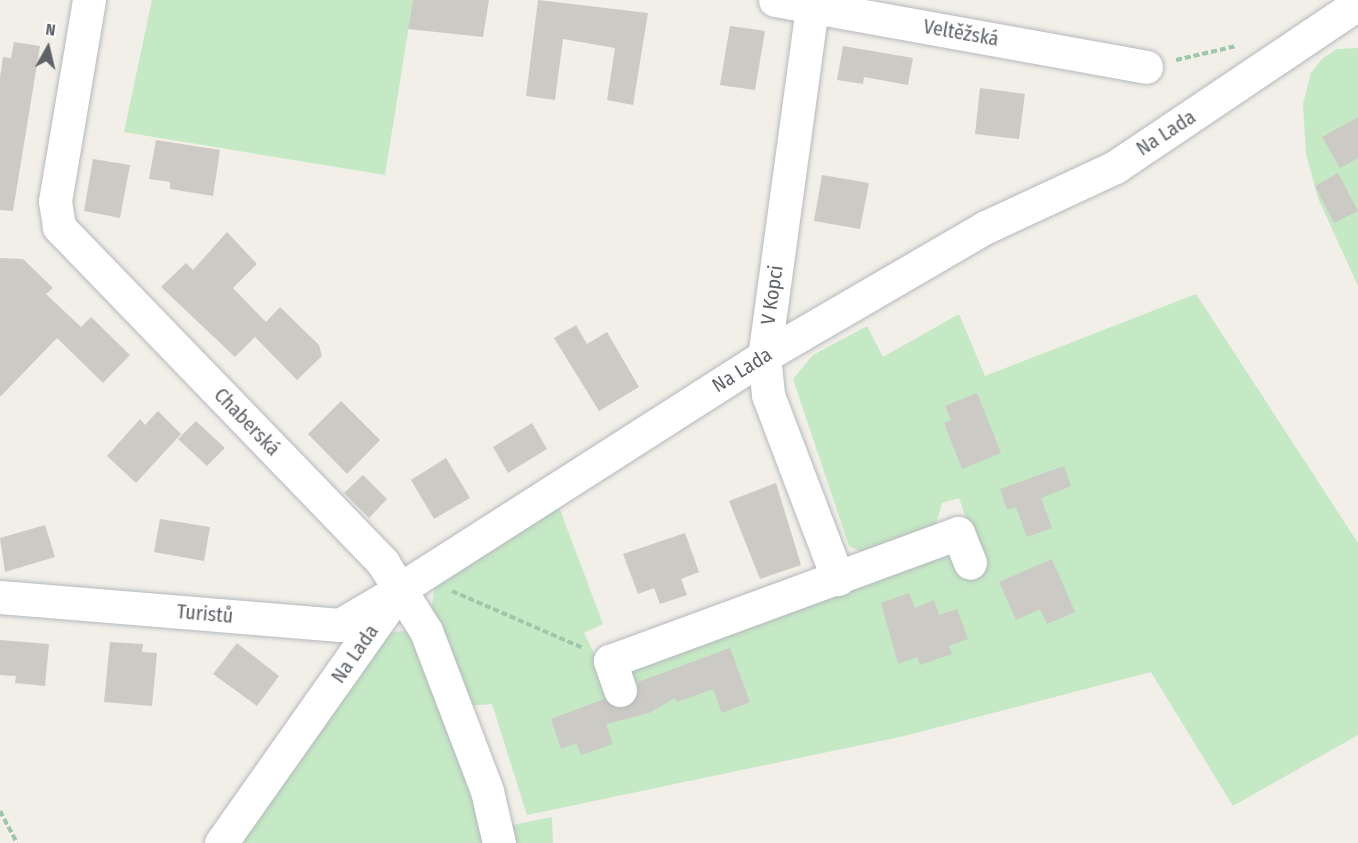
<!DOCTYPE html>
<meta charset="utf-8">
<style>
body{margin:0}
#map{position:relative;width:1358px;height:843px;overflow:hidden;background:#f1efe8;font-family:"Fira Sans Condensed",sans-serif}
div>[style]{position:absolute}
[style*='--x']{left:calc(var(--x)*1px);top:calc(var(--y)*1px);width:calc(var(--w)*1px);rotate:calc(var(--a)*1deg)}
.green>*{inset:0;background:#c5e8c5}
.building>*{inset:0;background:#cccac5}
.path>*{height:4px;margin-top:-2px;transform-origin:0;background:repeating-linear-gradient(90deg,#9cc7a9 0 6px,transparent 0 9px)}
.roads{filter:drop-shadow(0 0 2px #b5b8bc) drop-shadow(0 0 2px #b5b8bc)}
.minor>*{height:33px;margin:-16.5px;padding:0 16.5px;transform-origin:16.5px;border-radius:16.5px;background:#fff}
span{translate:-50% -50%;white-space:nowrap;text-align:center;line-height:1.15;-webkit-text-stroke:4.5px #fff;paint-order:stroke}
.street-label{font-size:20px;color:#5f6368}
.north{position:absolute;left:18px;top:18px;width:60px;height:60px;-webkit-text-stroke:4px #fff;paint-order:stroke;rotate:8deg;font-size:16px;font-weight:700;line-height:24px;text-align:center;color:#5f6368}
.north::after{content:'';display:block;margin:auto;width:21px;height:27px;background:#5f6368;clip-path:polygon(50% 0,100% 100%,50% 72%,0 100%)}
</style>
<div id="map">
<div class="green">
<i style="clip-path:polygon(152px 0,413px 0,385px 175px,124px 132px)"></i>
<i style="clip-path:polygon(1358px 48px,1358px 286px,1318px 198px,1306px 154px,1303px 104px,1311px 73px,1323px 58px,1337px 49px)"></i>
<i style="clip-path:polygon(1196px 294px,1358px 543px,1358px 735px,1233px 806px,1151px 672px,904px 736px,527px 815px,492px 704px,465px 706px,431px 612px,435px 584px,556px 499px,603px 624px,584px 633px,600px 665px,631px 671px,639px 663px,946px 553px,981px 563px,959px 498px,942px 503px,936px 524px,862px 552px,849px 546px,793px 379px,813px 355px,867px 326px,883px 357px,959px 314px,985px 376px)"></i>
<i style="clip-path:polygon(405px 631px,416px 636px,488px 843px,238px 843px,335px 711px,360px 667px,392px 632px)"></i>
<i style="clip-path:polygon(552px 817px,553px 843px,513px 843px,513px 825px)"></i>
</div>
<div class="building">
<i style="clip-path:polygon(413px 0,489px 0,483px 37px,408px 29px)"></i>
<i style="clip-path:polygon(538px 0,648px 13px,633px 105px,607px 100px,615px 48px,563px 39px,555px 100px,526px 96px)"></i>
<i style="clip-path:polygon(730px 26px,765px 31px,755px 90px,720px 85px)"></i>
<i style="clip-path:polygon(14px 42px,40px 46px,13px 211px,0 210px,0 78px,3px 57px,11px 58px)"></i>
<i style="clip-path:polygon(843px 46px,913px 58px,908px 85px,864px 77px,863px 84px,837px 80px)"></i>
<i style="clip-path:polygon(980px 88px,1025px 94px,1019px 139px,975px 134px)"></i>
<i style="clip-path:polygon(1358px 117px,1358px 158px,1340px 168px,1322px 137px)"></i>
<i style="clip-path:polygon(156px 140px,220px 150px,213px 196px,170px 189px,170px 182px,149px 179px)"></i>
<i style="clip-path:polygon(93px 159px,130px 165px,120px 218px,84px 211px)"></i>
<i style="clip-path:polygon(1338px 173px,1358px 211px,1334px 223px,1315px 186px)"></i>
<i style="clip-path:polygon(822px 175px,869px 183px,860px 229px,814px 221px)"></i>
<i style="clip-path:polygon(227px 232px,257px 264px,233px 288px,266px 322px,280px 307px,319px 345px,322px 356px,297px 380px,255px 337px,235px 357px,161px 287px,186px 263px,193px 270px)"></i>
<i style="clip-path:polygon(0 258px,23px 259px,53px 288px,46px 294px,81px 327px,91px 317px,130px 355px,103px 383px,57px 338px,0 397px)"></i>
<i style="clip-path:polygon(576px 325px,587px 344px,607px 332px,639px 387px,599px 411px,554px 338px)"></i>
<i style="clip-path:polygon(977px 393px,1001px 453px,962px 469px,944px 423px,951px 420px,945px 406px)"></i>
<i style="clip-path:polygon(341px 401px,380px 440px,347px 474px,308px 434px)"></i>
<i style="clip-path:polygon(158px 411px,181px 434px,136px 483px,107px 456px,140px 419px,145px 425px)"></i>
<i style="clip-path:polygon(196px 421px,225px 448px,207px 466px,178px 439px)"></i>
<i style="clip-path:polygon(532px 423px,547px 449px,508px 473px,493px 447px)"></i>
<i style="clip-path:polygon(446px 458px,470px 498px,434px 519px,411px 480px)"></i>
<i style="clip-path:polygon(1064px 466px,1071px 486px,1041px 498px,1052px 528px,1027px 537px,1016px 507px,1007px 510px,1000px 489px)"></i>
<i style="clip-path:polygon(363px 475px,387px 499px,369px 518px,344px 493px)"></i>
<i style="clip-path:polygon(776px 483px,801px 565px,760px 579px,729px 501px)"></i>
<i style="clip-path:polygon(160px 519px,210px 527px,204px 561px,154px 552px)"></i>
<i style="clip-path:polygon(45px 525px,55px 557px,5px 572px,0 538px)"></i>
<i style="clip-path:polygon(685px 533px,699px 572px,681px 579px,687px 595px,660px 604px,654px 588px,638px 594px,623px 554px)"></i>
<i style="clip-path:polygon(1052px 559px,1075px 612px,1047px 624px,1040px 609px,1016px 620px,999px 582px)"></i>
<i style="clip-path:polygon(909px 593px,915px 608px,934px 600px,939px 615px,957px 609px,968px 639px,949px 646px,952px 654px,920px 665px,917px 657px,898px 664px,881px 603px)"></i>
<i style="clip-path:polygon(0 640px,49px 644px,45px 686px,15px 683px,16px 676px,0 675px)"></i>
<i style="clip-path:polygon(110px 642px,143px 644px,142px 652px,157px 653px,152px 706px,104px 702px)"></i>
<i style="clip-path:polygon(237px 643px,279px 676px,257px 706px,213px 674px)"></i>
<i style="clip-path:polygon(730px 648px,750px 702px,722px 713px,713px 689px,677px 702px,675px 698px,649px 713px,606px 724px,613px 744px,581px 755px,576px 743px,561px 749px,551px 719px,604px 699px,616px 708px,627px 707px,638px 694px,638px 682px)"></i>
</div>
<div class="path">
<i style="--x:1176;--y:60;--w:62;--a:-13.1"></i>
<i style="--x:452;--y:591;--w:143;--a:23.5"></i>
<i style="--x:0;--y:811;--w:36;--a:62"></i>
</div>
<div class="roads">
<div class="minor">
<i style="--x:89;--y:0;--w:204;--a:99.6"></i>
<i style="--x:55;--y:201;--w:26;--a:81"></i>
<i style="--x:59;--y:227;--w:467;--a:46"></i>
<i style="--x:383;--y:563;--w:80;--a:57.7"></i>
<i style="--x:426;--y:631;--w:171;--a:69.1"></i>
<i style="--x:487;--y:791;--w:53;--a:77"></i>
<i style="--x:775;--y:0;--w:377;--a:10.2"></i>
<i style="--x:813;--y:0;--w:359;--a:97.8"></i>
<i style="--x:764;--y:356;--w:39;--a:84"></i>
<i style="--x:768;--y:395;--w:197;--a:69.2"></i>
<i style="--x:0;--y:597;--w:341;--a:4.7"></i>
<i style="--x:340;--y:625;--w:59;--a:-30.5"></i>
<i style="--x:620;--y:690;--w:31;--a:-109"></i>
<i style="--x:610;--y:661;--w:371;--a:-20.2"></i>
<i style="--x:958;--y:533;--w:32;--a:68"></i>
<i style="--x:221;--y:843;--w:311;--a:-54.8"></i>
<i style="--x:400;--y:589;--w:432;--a:-32.6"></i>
<i style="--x:764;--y:356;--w:257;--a:-30.2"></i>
<i style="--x:986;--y:227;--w:142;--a:-24.9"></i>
<i style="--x:1115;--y:167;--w:293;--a:-33.9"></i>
</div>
</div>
<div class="street-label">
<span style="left:961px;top:33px;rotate:10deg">Veltěžská</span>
<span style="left:1166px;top:133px;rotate:-33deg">Na Lada</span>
<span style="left:772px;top:295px;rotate:-82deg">V Kopci</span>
<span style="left:742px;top:370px;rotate:-32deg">Na Lada</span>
<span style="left:247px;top:422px;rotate:46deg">Chaberská</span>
<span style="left:205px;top:614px;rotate:5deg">Turistů</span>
<span style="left:355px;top:654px;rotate:-55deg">Na Lada</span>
</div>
<div class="north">N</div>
</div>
